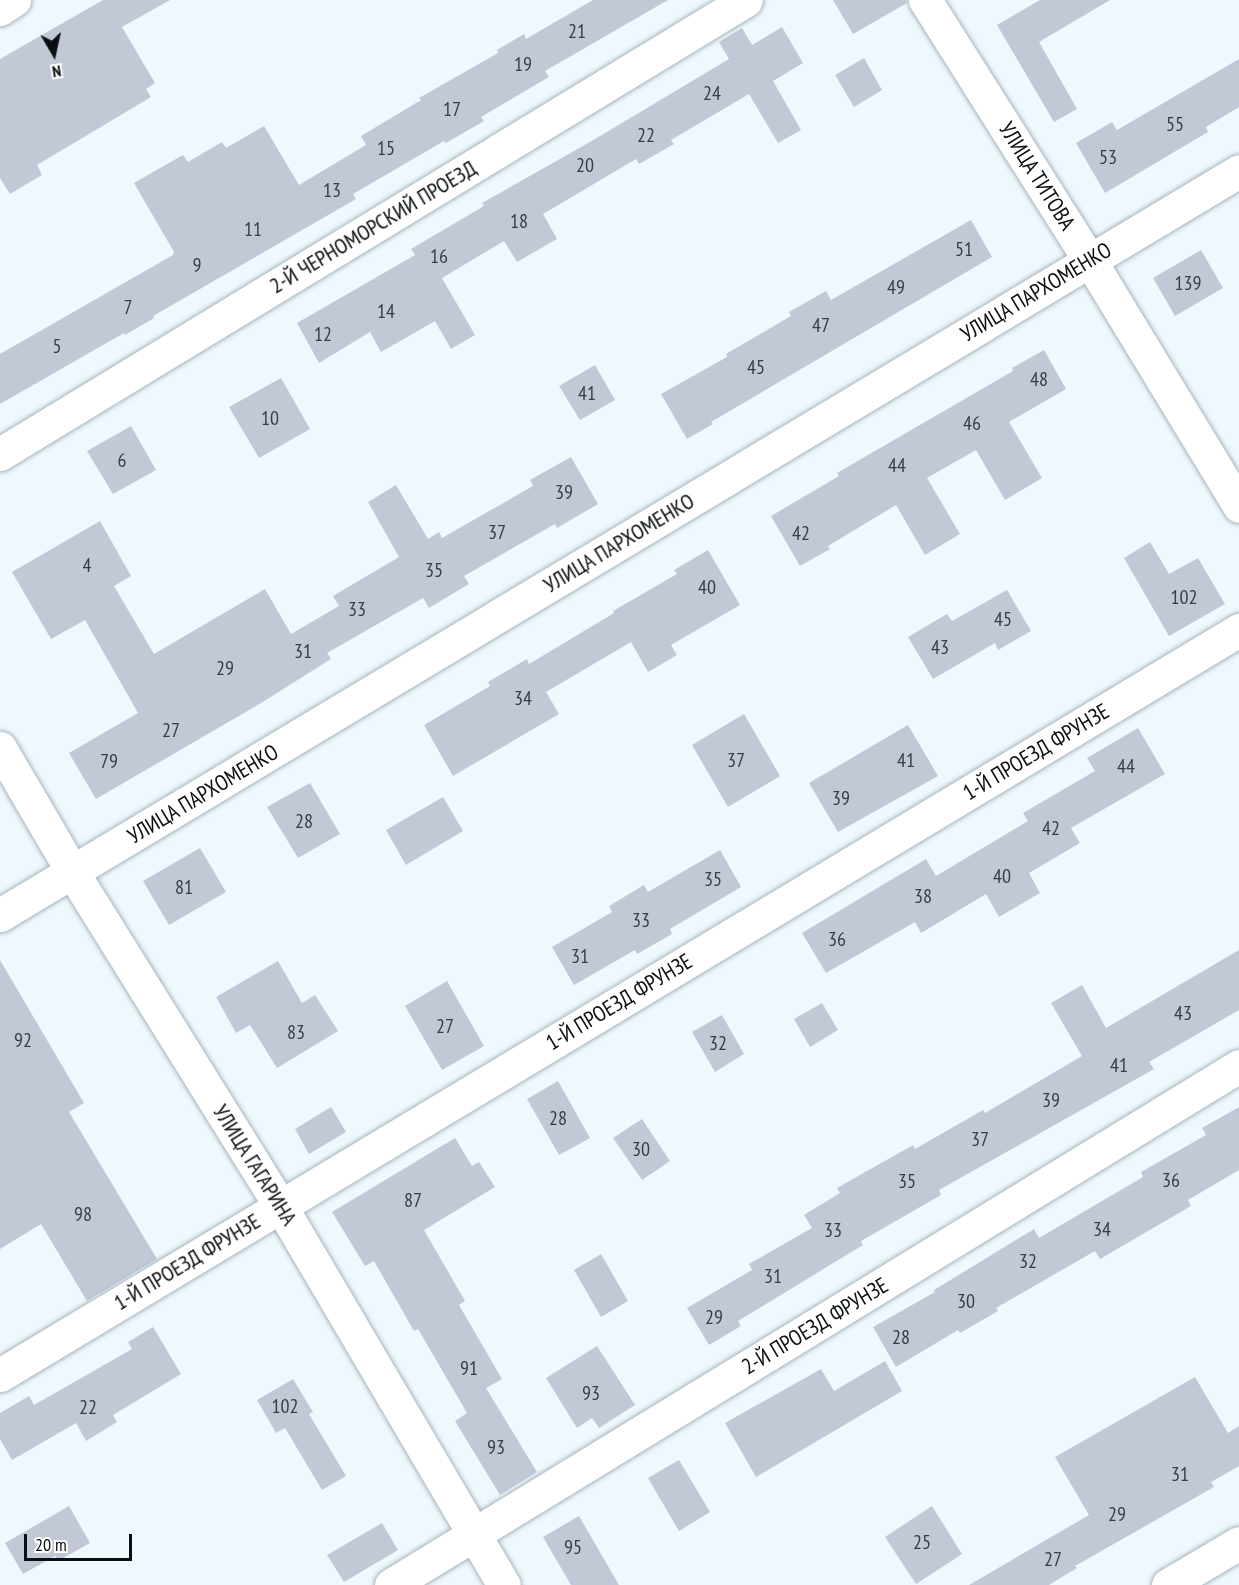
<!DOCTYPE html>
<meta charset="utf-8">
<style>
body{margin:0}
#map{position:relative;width:1239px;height:1585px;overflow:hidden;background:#eff8fd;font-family:"PT Sans Narrow",sans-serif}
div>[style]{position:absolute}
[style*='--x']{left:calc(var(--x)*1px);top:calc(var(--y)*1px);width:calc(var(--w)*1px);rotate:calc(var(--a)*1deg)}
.building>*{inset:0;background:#c2c8d6}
.roads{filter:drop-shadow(0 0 2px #a7b5be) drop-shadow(0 0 2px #a7b5be)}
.minor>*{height:33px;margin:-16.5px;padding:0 16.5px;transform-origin:16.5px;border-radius:16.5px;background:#fff}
span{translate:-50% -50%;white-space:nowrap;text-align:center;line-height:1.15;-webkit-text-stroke:5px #fff;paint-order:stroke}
.number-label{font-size:20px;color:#383d43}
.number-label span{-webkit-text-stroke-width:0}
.street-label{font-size:22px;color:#0a0f12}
.north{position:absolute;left:24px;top:24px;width:60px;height:60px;-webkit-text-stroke:4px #fff;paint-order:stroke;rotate:171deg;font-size:16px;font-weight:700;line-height:24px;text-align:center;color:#0a0f12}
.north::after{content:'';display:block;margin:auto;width:21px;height:27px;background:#0a0f12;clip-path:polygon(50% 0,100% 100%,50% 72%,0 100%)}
.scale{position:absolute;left:24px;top:1534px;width:108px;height:27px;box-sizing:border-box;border:3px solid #0a0f12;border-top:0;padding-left:8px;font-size:18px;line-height:21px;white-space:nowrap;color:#0a0f12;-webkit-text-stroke:4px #fff;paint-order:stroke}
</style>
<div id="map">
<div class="building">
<i style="clip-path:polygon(103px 0,170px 0,122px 27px,155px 83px,146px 89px,151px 97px,37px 165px,42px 175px,10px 194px,0 178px,0 59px)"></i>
<i style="clip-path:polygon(593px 0,668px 0,545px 71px,549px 77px,481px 117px,484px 121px,446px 143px,444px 141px,353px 194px,356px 199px,153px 316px,154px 318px,125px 335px,124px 333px,0 404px,0 354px,173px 255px,174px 252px,134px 183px,183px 155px,188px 162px,222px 142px,226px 148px,264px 126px,299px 185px,366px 145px,361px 136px,421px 100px,419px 98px,498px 53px,497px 50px,524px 34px,526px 39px)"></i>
<i style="clip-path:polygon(833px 0,906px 0,907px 3px,853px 34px)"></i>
<i style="clip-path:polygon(1040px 0,1110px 0,1039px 42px,1077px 109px,1054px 122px,997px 25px)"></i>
<i style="clip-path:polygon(782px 27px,803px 63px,773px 81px,801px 130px,778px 143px,749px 94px,671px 140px,674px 144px,639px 164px,636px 159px,543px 214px,557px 239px,517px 262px,504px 241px,442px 278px,475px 335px,451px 349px,435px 321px,381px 352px,370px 332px,319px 363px,297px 323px,415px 255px,411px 249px,484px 206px,482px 203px,590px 142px,729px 59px,719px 42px,742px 28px,752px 45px)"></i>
<i style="clip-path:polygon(864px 58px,882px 90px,854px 107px,835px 75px)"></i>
<i style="clip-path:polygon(1239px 59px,1239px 107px,1206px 127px,1208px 132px,1105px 193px,1076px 143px,1112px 122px,1117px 130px)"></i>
<i style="clip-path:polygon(971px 220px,992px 257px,711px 422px,713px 424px,687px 439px,661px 394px,727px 357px,726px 354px,791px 316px,789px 312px,826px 291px,831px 300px)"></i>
<i style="clip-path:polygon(1201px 250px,1223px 288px,1175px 316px,1153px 278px)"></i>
<i style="clip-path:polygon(1044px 350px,1066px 389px,1009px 422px,1042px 478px,1005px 500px,976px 450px,927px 478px,960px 534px,925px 555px,896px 505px,828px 546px,830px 549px,800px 566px,771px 516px,839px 476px,837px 473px,1013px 371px,1012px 368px)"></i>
<i style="clip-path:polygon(595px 365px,615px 400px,580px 420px,559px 386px)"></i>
<i style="clip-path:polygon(281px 378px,310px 429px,259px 458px,229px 407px)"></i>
<i style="clip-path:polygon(131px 426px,156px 470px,113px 494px,87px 451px)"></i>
<i style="clip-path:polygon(571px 457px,598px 504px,557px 528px,555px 524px,464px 576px,469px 584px,429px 608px,423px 598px,327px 653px,331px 659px,261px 703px,96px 799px,69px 753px,138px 713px,85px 620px,51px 639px,12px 572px,100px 521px,131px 576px,114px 586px,154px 654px,265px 589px,291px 634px,339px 606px,333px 596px,399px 557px,368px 502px,396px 485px,428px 539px,439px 532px,442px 538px,533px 486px,530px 480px)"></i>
<i style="clip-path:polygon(1150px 542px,1169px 574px,1198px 558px,1225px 604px,1169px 636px,1124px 558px)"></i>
<i style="clip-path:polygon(708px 550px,740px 605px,671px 645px,677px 655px,648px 672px,631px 642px,546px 692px,559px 714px,453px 776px,424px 725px,490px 686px,488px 682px,527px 659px,529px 664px,614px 613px,613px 611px,677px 574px,674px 570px)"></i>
<i style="clip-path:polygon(1007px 590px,1031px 631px,998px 650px,995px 643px,933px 679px,908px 637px,947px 614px,952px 621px)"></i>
<i style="clip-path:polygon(744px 714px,780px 776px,728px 807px,692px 745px)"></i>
<i style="clip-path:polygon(908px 725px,938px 776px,838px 832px,809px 783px)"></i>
<i style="clip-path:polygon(1138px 728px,1165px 774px,1071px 828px,1080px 843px,1029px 873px,1040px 893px,999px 917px,986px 894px,921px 933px,915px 922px,826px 973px,802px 933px,926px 859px,936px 876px,1028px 821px,1023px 813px,1095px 771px,1087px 758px)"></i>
<i style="clip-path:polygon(310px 783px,340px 834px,298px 858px,267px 807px)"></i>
<i style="clip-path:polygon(443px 797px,463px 831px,406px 865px,386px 830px)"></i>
<i style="clip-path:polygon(200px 848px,226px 892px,169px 925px,143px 881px)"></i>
<i style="clip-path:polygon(720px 850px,741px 887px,670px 929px,672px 934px,637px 954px,635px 950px,574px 985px,552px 947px,612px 912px,609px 906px,644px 885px,648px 892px)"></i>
<i style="clip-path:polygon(1239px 950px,1239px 1010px,1149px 1062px,1154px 1069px,939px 1190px,941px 1195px,861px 1241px,863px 1245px,738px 1321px,741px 1326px,709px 1345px,687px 1308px,752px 1270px,749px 1264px,812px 1228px,804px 1215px,840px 1193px,837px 1188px,913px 1145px,915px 1149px,983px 1110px,985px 1113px,1082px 1056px,1051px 1003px,1082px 985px,1106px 1028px)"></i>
<i style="clip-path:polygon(0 960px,84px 1103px,69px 1112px,157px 1259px,87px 1301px,41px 1224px,0 1249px)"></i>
<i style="clip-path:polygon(278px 961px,302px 1003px,315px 995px,338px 1031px,277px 1068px,250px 1025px,236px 1033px,216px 997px)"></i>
<i style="clip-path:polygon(447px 981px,484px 1046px,442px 1070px,405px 1006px)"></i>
<i style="clip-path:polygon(822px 1003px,838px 1030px,810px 1047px,794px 1019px)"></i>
<i style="clip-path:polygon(722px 1015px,744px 1054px,715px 1072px,692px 1032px)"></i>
<i style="clip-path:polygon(558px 1081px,590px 1138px,559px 1155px,527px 1099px)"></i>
<i style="clip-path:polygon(331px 1107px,346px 1132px,309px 1154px,295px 1129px)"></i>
<i style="clip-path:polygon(1239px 1107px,1239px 1170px,1188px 1200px,1191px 1206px,1100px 1259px,1095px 1251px,996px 1308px,998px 1311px,960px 1333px,958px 1330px,896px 1367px,873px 1327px,935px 1292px,934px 1290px,1034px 1229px,1039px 1238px,1143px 1177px,1141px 1172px,1206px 1135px,1202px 1128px)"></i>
<i style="clip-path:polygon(642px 1119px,670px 1161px,642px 1180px,613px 1138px)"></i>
<i style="clip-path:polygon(455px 1138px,472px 1166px,479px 1162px,495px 1187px,424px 1230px,465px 1301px,459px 1305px,502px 1379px,486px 1388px,537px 1472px,500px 1495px,455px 1421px,467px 1413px,418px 1329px,414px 1331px,374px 1261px,365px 1266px,332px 1212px)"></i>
<i style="clip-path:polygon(601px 1254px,628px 1301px,601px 1317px,574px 1270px)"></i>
<i style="clip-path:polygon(153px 1327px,181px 1374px,113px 1415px,117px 1422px,86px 1441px,76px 1423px,12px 1460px,0 1439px,0 1413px,29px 1396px,34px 1405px,132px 1349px,128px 1342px)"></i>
<i style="clip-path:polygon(597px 1346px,635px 1405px,599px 1428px,592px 1418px,577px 1428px,546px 1378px)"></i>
<i style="clip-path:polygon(885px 1361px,902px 1391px,756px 1477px,725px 1423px,821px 1369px,834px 1391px)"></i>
<i style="clip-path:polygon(1195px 1377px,1228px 1433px,1239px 1426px,1239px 1466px,1211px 1482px,1214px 1487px,1075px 1566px,1077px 1568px,1049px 1585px,969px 1585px,1089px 1515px,1055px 1457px)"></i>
<i style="clip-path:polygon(293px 1379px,313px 1412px,309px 1414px,346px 1476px,322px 1490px,285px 1428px,276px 1433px,257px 1400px)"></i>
<i style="clip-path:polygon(679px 1460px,710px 1512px,679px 1531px,648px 1478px)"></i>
<i style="clip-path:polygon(69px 1506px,90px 1543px,58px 1561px,55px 1556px,23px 1574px,5px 1543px)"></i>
<i style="clip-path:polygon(932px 1506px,962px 1554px,916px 1584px,885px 1537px)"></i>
<i style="clip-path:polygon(579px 1516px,619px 1585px,571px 1585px,543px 1537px)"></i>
<i style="clip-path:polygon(382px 1523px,398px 1550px,344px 1582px,327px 1555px)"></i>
</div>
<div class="roads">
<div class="minor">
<i style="--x:925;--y:0;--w:307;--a:57.7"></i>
<i style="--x:1089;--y:259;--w:289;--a:58.7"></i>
<i style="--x:0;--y:9;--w:17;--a:-33"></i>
<i style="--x:0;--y:454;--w:873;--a:-31.32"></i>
<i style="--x:0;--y:748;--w:145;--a:59.7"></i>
<i style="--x:73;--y:873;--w:391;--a:58.1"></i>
<i style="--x:280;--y:1205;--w:441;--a:59.5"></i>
<i style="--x:0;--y:915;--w:1445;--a:-30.98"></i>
<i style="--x:0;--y:1375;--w:1446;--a:-31.02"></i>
<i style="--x:391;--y:1585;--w:994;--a:-31.47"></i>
<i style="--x:1168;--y:1585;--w:82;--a:-30.6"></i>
</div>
</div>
<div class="number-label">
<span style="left:577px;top:31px">21</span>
<span style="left:523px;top:64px">19</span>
<span style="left:712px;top:93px">24</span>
<span style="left:452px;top:109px">17</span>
<span style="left:1175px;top:124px">55</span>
<span style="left:646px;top:135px">22</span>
<span style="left:386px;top:148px">15</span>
<span style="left:1108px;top:157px">53</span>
<span style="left:585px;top:165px">20</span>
<span style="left:332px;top:190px">13</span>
<span style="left:519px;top:221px">18</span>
<span style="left:253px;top:229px">11</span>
<span style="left:964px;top:249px">51</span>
<span style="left:439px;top:256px">16</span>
<span style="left:197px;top:265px">9</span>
<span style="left:1188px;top:283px">139</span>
<span style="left:896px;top:287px">49</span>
<span style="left:128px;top:307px">7</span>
<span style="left:386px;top:311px">14</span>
<span style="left:821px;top:325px">47</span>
<span style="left:323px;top:334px">12</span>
<span style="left:57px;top:346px">5</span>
<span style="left:756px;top:367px">45</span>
<span style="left:1039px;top:379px">48</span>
<span style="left:587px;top:393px">41</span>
<span style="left:270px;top:418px">10</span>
<span style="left:972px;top:423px">46</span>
<span style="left:122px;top:460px">6</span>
<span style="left:897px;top:465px">44</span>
<span style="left:564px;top:492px">39</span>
<span style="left:497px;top:532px">37</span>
<span style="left:801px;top:533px">42</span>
<span style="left:87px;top:565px">4</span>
<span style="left:434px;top:570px">35</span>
<span style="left:707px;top:587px">40</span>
<span style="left:1184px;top:597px">102</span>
<span style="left:357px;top:609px">33</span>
<span style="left:1003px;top:619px">45</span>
<span style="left:940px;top:647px">43</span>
<span style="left:303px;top:651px">31</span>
<span style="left:225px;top:668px">29</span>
<span style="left:523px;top:698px">34</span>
<span style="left:171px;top:730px">27</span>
<span style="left:736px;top:760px">37</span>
<span style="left:906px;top:760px">41</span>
<span style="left:109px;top:761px">79</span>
<span style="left:1126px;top:766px">44</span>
<span style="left:841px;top:798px">39</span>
<span style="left:304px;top:821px">28</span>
<span style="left:1051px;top:828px">42</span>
<span style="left:1002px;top:876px">40</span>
<span style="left:713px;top:879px">35</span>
<span style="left:184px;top:887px">81</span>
<span style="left:923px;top:896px">38</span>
<span style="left:641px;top:920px">33</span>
<span style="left:837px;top:939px">36</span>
<span style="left:580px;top:956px">31</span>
<span style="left:1183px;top:1013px">43</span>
<span style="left:445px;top:1026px">27</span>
<span style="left:296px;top:1032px">83</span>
<span style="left:23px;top:1040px">92</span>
<span style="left:718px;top:1043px">32</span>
<span style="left:1119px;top:1065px">41</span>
<span style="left:1051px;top:1100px">39</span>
<span style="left:558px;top:1118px">28</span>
<span style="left:980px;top:1139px">37</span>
<span style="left:641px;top:1149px">30</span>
<span style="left:1171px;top:1180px">36</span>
<span style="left:907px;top:1181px">35</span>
<span style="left:413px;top:1200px">87</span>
<span style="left:83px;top:1214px">98</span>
<span style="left:1102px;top:1229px">34</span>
<span style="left:833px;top:1230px">33</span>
<span style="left:1028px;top:1261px">32</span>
<span style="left:773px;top:1276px">31</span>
<span style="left:966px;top:1301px">30</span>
<span style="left:714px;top:1317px">29</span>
<span style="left:901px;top:1337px">28</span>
<span style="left:469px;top:1368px">91</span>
<span style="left:591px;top:1393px">93</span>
<span style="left:285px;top:1406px">102</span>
<span style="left:88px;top:1407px">22</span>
<span style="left:496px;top:1447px">93</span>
<span style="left:1180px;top:1474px">31</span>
<span style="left:1117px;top:1514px">29</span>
<span style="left:922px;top:1542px">25</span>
<span style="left:573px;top:1547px">95</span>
<span style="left:1053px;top:1559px">27</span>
</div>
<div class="street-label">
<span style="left:1037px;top:176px;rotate:58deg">УЛИЦА ТИТОВА</span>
<span style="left:373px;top:227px;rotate:-31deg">2-Й ЧЕРНОМОРСКИЙ ПРОЕЗД</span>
<span style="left:1036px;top:292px;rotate:-31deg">УЛИЦА ПАРХОМЕНКО</span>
<span style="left:619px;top:543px;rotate:-31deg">УЛИЦА ПАРХОМЕНКО</span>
<span style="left:1036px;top:752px;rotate:-31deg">1-Й ПРОЕЗД ФРУНЗЕ</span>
<span style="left:203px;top:794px;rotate:-31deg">УЛИЦА ПАРХОМЕНКО</span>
<span style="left:619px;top:1002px;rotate:-31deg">1-Й ПРОЕЗД ФРУНЗЕ</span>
<span style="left:255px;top:1165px;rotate:58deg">УЛИЦА ГАГАРИНА</span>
<span style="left:187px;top:1262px;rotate:-31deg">1-Й ПРОЕЗД ФРУНЗЕ</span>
<span style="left:815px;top:1326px;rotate:-31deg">2-Й ПРОЕЗД ФРУНЗЕ</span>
</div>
<div class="north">N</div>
<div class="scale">20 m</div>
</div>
